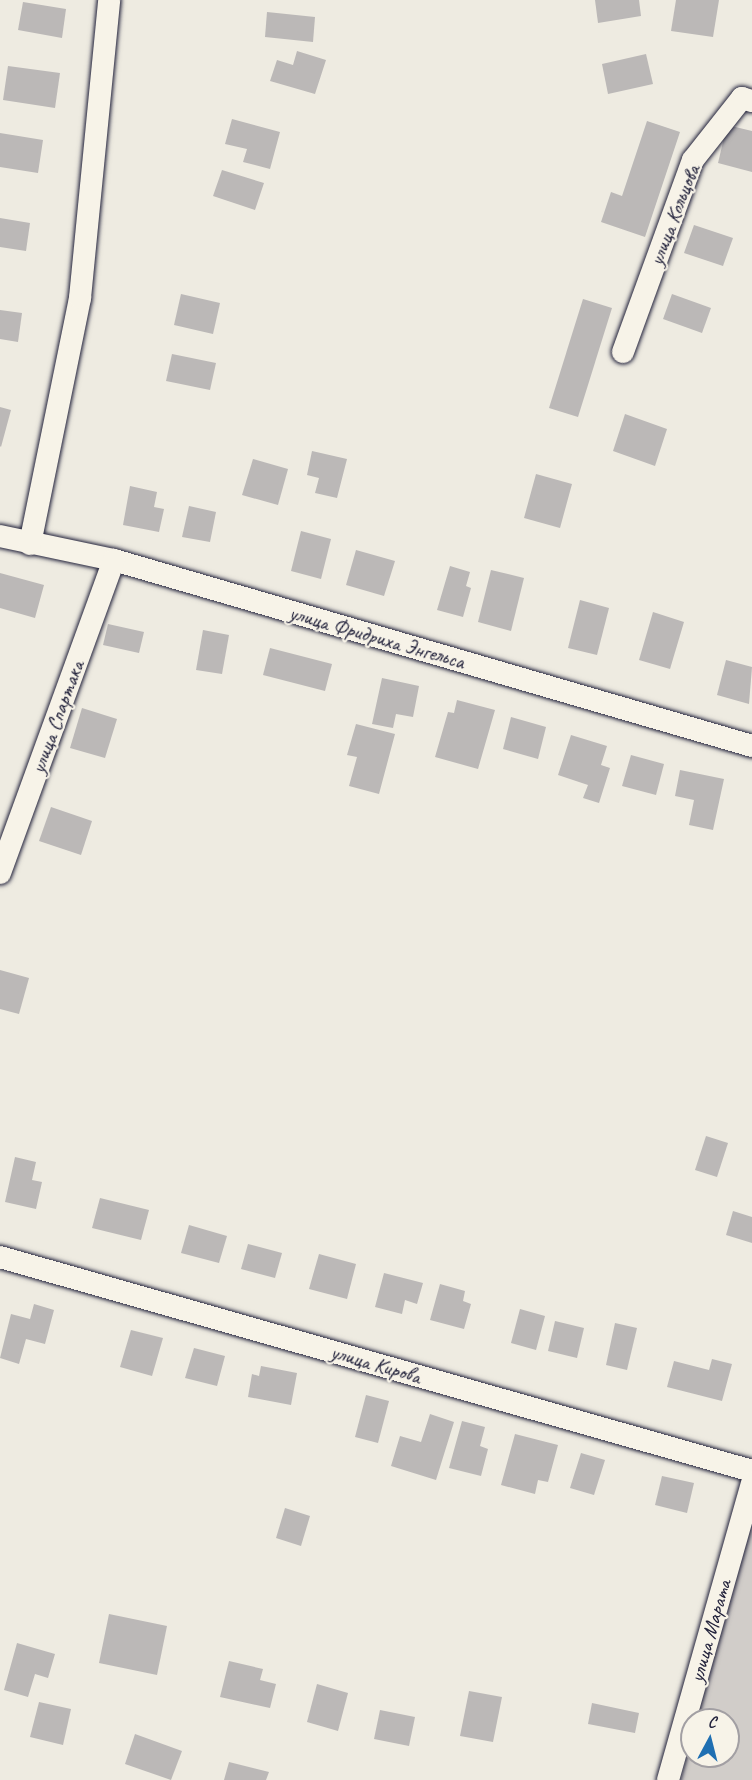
<!DOCTYPE html>
<meta charset="utf-8">
<style>
body{margin:0}
#map{position:relative;width:752px;height:1780px;overflow:hidden;background:#eeebe1;font-family:Caveat,sans-serif}
div>[style]{position:absolute}
[style*='--x']{left:calc(var(--x)*1px);top:calc(var(--y)*1px);width:calc(var(--w)*1px);rotate:calc(var(--a)*1deg)}
.green>*{inset:0;background:#d1cdc9}
.building>*{inset:0;background:#bbb8b7}
.roads{filter:drop-shadow(0 0 2px #22223b) drop-shadow(0 0 2px #22223b)}
.minor>*{height:22px;margin:-11px;padding:0 11px;transform-origin:11px;border-radius:11px;background:#f7f3e8}
span{translate:-50% -50%;white-space:nowrap;text-align:center;line-height:1.15;-webkit-text-stroke:4.5px #f7f3e8;paint-order:stroke}
.street-label{font-size:21px;color:#22223b}
.north{position:absolute;left:680px;top:1708px;width:60px;height:60px;box-sizing:border-box;background:#f7f3e8;border:2px solid #a29fa3;border-radius:50%;rotate:7deg;font-size:16px;font-weight:700;line-height:24px;text-align:center;color:#22223b}
.north::after{content:'';display:block;margin:auto;width:21px;height:27px;background:#1f6fb2;clip-path:polygon(50% 0,100% 100%,50% 72%,0 100%)}
</style>
<div id="map">
<div class="green">
<i style="clip-path:polygon(752px 1508px,752px 1780px,681px 1780px,692px 1737px,692px 1756px,728px 1756px,728px 1720px,696px 1720px)"></i>
</div>
<div class="building">
<i style="clip-path:polygon(595px 0,639px 0,641px 16px,598px 23px)"></i>
<i style="clip-path:polygon(676px 0,719px 0,713px 37px,671px 31px)"></i>
<i style="clip-path:polygon(23px 2px,66px 9px,62px 38px,18px 30px)"></i>
<i style="clip-path:polygon(267px 12px,315px 17px,313px 42px,265px 37px)"></i>
<i style="clip-path:polygon(297px 51px,326px 60px,315px 94px,270px 81px,277px 60px,293px 65px)"></i>
<i style="clip-path:polygon(646px 54px,653px 84px,608px 94px,602px 64px)"></i>
<i style="clip-path:polygon(8px 66px,60px 73px,55px 108px,3px 100px)"></i>
<i style="clip-path:polygon(232px 119px,280px 132px,270px 169px,243px 162px,247px 149px,225px 144px)"></i>
<i style="clip-path:polygon(647px 121px,680px 132px,645px 237px,601px 222px,611px 192px,622px 196px)"></i>
<i style="clip-path:polygon(727px 125px,752px 131px,752px 172px,718px 163px)"></i>
<i style="clip-path:polygon(0 133px,43px 140px,38px 173px,0 167px)"></i>
<i style="clip-path:polygon(222px 170px,264px 183px,255px 210px,213px 196px)"></i>
<i style="clip-path:polygon(0 218px,30px 223px,26px 251px,0 247px)"></i>
<i style="clip-path:polygon(694px 225px,733px 238px,723px 266px,684px 253px)"></i>
<i style="clip-path:polygon(181px 294px,220px 303px,213px 334px,174px 325px)"></i>
<i style="clip-path:polygon(672px 294px,711px 308px,702px 333px,663px 319px)"></i>
<i style="clip-path:polygon(583px 299px,612px 308px,578px 417px,549px 408px)"></i>
<i style="clip-path:polygon(0 310px,22px 313px,18px 342px,0 339px)"></i>
<i style="clip-path:polygon(172px 354px,216px 363px,210px 390px,166px 381px)"></i>
<i style="clip-path:polygon(0 407px,11px 410px,1px 447px,0 446px)"></i>
<i style="clip-path:polygon(625px 414px,667px 429px,655px 466px,613px 451px)"></i>
<i style="clip-path:polygon(312px 451px,347px 459px,337px 498px,315px 493px,319px 478px,307px 475px)"></i>
<i style="clip-path:polygon(253px 459px,288px 469px,278px 505px,242px 495px)"></i>
<i style="clip-path:polygon(536px 474px,572px 484px,560px 528px,524px 518px)"></i>
<i style="clip-path:polygon(130px 486px,157px 492px,154px 507px,164px 509px,159px 532px,123px 525px)"></i>
<i style="clip-path:polygon(189px 506px,216px 512px,210px 542px,182px 537px)"></i>
<i style="clip-path:polygon(301px 531px,331px 539px,321px 579px,291px 571px)"></i>
<i style="clip-path:polygon(356px 550px,395px 561px,384px 596px,346px 585px)"></i>
<i style="clip-path:polygon(450px 566px,470px 572px,466px 586px,471px 588px,463px 617px,437px 610px)"></i>
<i style="clip-path:polygon(491px 570px,524px 578px,511px 631px,478px 622px)"></i>
<i style="clip-path:polygon(0 573px,44px 585px,35px 618px,0 608px)"></i>
<i style="clip-path:polygon(580px 600px,609px 608px,597px 655px,568px 648px)"></i>
<i style="clip-path:polygon(653px 612px,684px 622px,670px 669px,639px 660px)"></i>
<i style="clip-path:polygon(108px 624px,144px 632px,139px 653px,103px 645px)"></i>
<i style="clip-path:polygon(203px 630px,229px 635px,222px 674px,196px 670px)"></i>
<i style="clip-path:polygon(270px 648px,332px 664px,325px 691px,263px 675px)"></i>
<i style="clip-path:polygon(726px 660px,752px 667px,749px 704px,717px 695px)"></i>
<i style="clip-path:polygon(382px 678px,419px 686px,413px 717px,396px 714px,393px 728px,372px 724px)"></i>
<i style="clip-path:polygon(457px 700px,495px 710px,478px 769px,435px 757px,448px 712px,454px 713px)"></i>
<i style="clip-path:polygon(82px 708px,117px 719px,105px 758px,70px 748px)"></i>
<i style="clip-path:polygon(511px 717px,546px 727px,538px 759px,503px 749px)"></i>
<i style="clip-path:polygon(356px 724px,395px 734px,379px 794px,349px 786px,357px 757px,347px 755px)"></i>
<i style="clip-path:polygon(571px 735px,607px 746px,601px 765px,610px 768px,599px 803px,583px 798px,588px 785px,558px 775px)"></i>
<i style="clip-path:polygon(631px 755px,664px 764px,656px 795px,622px 786px)"></i>
<i style="clip-path:polygon(680px 770px,724px 779px,713px 830px,689px 825px,694px 800px,675px 796px)"></i>
<i style="clip-path:polygon(51px 807px,92px 821px,81px 855px,39px 841px)"></i>
<i style="clip-path:polygon(0 970px,29px 978px,19px 1014px,0 1009px)"></i>
<i style="clip-path:polygon(706px 1136px,728px 1143px,717px 1177px,695px 1170px)"></i>
<i style="clip-path:polygon(15px 1157px,36px 1162px,32px 1180px,42px 1182px,36px 1209px,5px 1202px)"></i>
<i style="clip-path:polygon(100px 1198px,149px 1210px,141px 1240px,92px 1228px)"></i>
<i style="clip-path:polygon(733px 1211px,752px 1217px,752px 1243px,726px 1235px)"></i>
<i style="clip-path:polygon(189px 1225px,227px 1236px,219px 1263px,181px 1253px)"></i>
<i style="clip-path:polygon(248px 1244px,282px 1253px,275px 1278px,241px 1269px)"></i>
<i style="clip-path:polygon(319px 1254px,356px 1264px,347px 1299px,309px 1289px)"></i>
<i style="clip-path:polygon(384px 1273px,423px 1283px,417px 1304px,405px 1300px,402px 1314px,375px 1307px)"></i>
<i style="clip-path:polygon(440px 1284px,465px 1291px,463px 1301px,471px 1304px,464px 1329px,430px 1320px)"></i>
<i style="clip-path:polygon(34px 1304px,54px 1310px,45px 1344px,26px 1339px,19px 1364px,0 1358px,11px 1314px,30px 1319px)"></i>
<i style="clip-path:polygon(520px 1309px,545px 1316px,536px 1350px,511px 1343px)"></i>
<i style="clip-path:polygon(555px 1321px,584px 1328px,577px 1358px,548px 1351px)"></i>
<i style="clip-path:polygon(615px 1323px,637px 1328px,627px 1370px,606px 1365px)"></i>
<i style="clip-path:polygon(131px 1330px,163px 1338px,152px 1376px,120px 1367px)"></i>
<i style="clip-path:polygon(194px 1348px,225px 1356px,217px 1386px,185px 1378px)"></i>
<i style="clip-path:polygon(712px 1359px,732px 1364px,722px 1401px,667px 1387px,674px 1361px,709px 1370px)"></i>
<i style="clip-path:polygon(261px 1366px,297px 1373px,291px 1405px,248px 1397px,252px 1374px,259px 1376px)"></i>
<i style="clip-path:polygon(366px 1395px,389px 1401px,378px 1443px,355px 1437px)"></i>
<i style="clip-path:polygon(430px 1414px,454px 1422px,436px 1480px,391px 1466px,400px 1436px,421px 1442px)"></i>
<i style="clip-path:polygon(462px 1421px,485px 1427px,480px 1446px,488px 1449px,481px 1476px,449px 1468px)"></i>
<i style="clip-path:polygon(515px 1434px,558px 1445px,548px 1482px,538px 1480px,535px 1494px,501px 1485px)"></i>
<i style="clip-path:polygon(581px 1453px,605px 1460px,594px 1495px,570px 1488px)"></i>
<i style="clip-path:polygon(662px 1476px,694px 1483px,687px 1513px,655px 1505px)"></i>
<i style="clip-path:polygon(285px 1508px,310px 1516px,301px 1546px,276px 1538px)"></i>
<i style="clip-path:polygon(109px 1614px,167px 1626px,157px 1675px,99px 1663px)"></i>
<i style="clip-path:polygon(17px 1643px,55px 1654px,48px 1678px,35px 1674px,28px 1697px,4px 1690px)"></i>
<i style="clip-path:polygon(229px 1661px,263px 1669px,260px 1680px,276px 1684px,270px 1708px,220px 1697px)"></i>
<i style="clip-path:polygon(317px 1684px,348px 1693px,338px 1731px,307px 1722px)"></i>
<i style="clip-path:polygon(469px 1691px,502px 1697px,493px 1742px,460px 1736px)"></i>
<i style="clip-path:polygon(39px 1702px,71px 1709px,63px 1745px,30px 1737px)"></i>
<i style="clip-path:polygon(592px 1703px,639px 1713px,635px 1733px,588px 1724px)"></i>
<i style="clip-path:polygon(380px 1710px,415px 1717px,409px 1746px,374px 1739px)"></i>
<i style="clip-path:polygon(135px 1734px,182px 1751px,171px 1780px,125px 1764px)"></i>
<i style="clip-path:polygon(229px 1762px,269px 1772px,266px 1780px,224px 1780px)"></i>
</div>
<div class="roads">
<div class="minor">
<i style="--x:623;--y:352;--w:204;--a:-70"></i>
<i style="--x:693;--y:160;--w:79;--a:-51.7"></i>
<i style="--x:742;--y:98;--w:10;--a:17"></i>
<i style="--x:0;--y:536;--w:116;--a:11.9"></i>
<i style="--x:114;--y:560;--w:665;--a:16.25"></i>
<i style="--x:30;--y:544;--w:251;--a:-78.5"></i>
<i style="--x:80;--y:298;--w:299;--a:-84.4"></i>
<i style="--x:0;--y:873;--w:333;--a:-70"></i>
<i style="--x:0;--y:1257;--w:782;--a:15.88"></i>
<i style="--x:668;--y:1780;--w:309;--a:-74.2"></i>
</div>
</div>
<div class="street-label">
<span style="left:674px;top:215px;rotate:-69deg">улица Кольцова</span>
<span style="left:377px;top:637px;rotate:16deg">улица Фридриха Энгельса</span>
<span style="left:57px;top:717px;rotate:-70deg">улица Спартака</span>
<span style="left:376px;top:1364px;rotate:16deg">улица Кирова</span>
<span style="left:710px;top:1631px;rotate:-74deg">улица Марата</span>
</div>
<div class="north">С</div>
</div>
